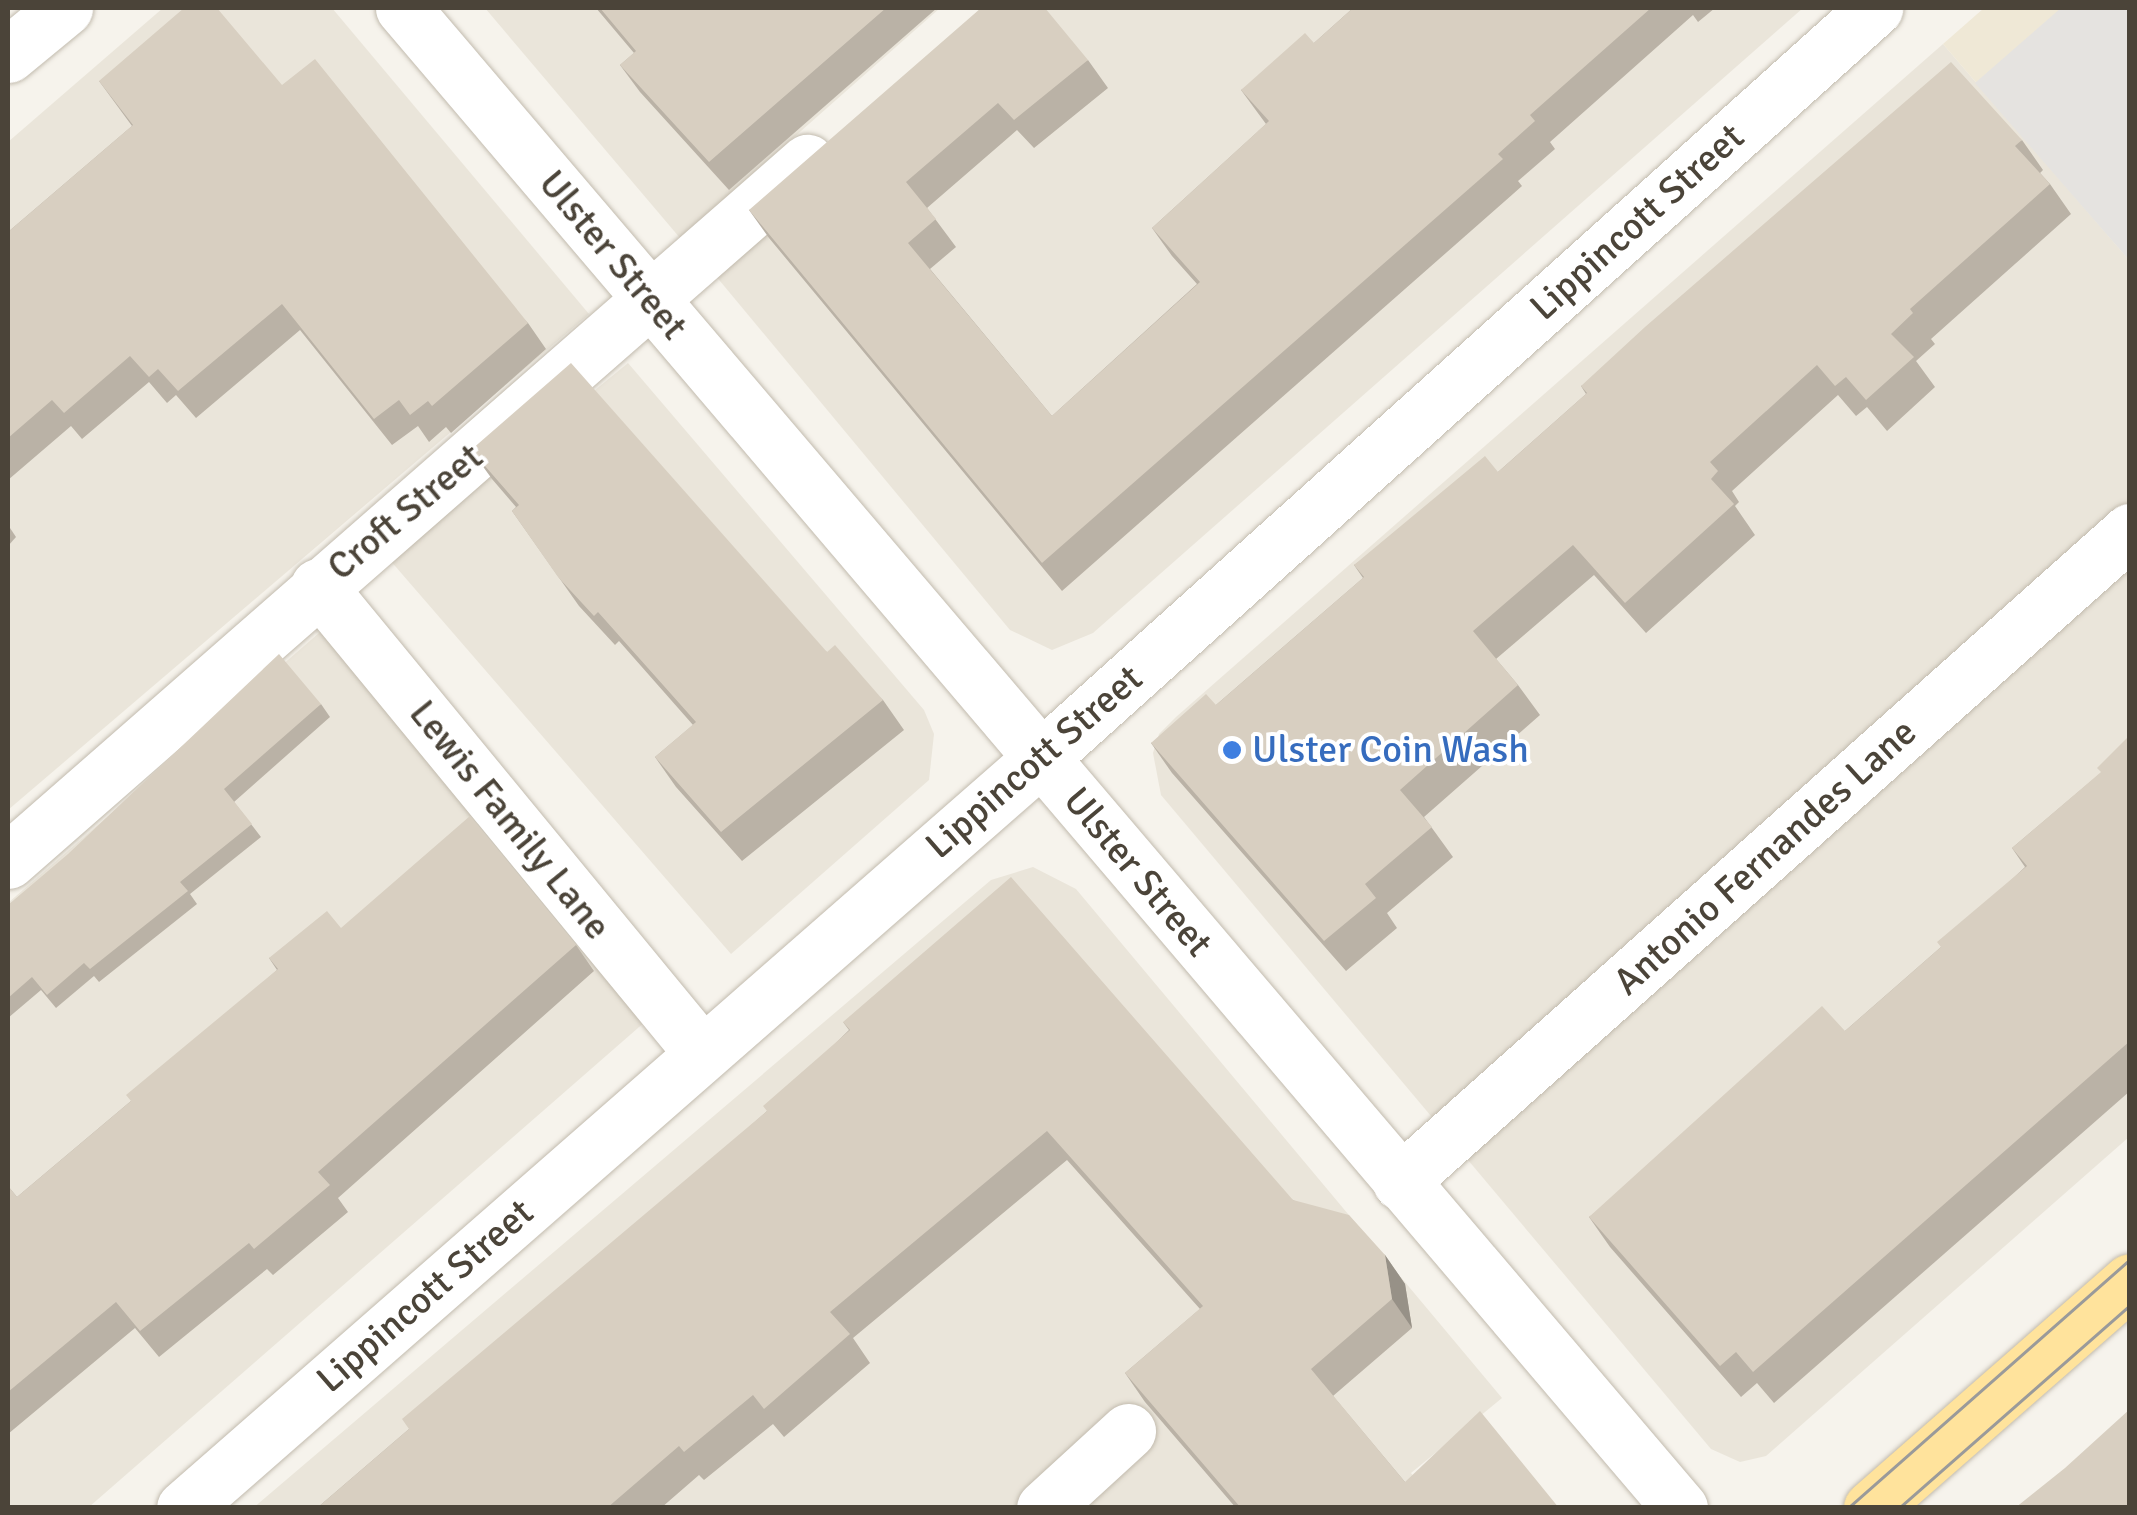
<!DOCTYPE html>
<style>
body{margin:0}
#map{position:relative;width:2137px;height:1515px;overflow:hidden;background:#f6f3ec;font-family:Signika,sans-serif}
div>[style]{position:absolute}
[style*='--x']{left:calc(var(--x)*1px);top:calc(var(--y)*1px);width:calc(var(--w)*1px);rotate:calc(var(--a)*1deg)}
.residential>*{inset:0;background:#eae5da}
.education>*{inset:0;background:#efe8d6}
.parking>*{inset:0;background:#e5e3e0}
.roads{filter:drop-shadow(0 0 2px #c2bbae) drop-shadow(0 0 2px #c2bbae)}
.minor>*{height:55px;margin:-27.5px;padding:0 27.5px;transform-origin:27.5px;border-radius:27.5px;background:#fff}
.major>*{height:55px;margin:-27.5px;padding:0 27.5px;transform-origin:27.5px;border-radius:27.5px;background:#ffe39c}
.tram>*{height:2.5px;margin:-1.25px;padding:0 1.25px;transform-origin:1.25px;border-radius:1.25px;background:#9a9a9a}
.wall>*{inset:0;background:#bab2a6}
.shaded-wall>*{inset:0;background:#979187}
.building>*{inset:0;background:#d8cfc1}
.dots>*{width:28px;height:28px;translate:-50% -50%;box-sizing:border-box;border:5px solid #fff;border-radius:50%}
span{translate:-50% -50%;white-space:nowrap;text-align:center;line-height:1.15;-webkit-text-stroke:8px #fff;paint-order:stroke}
.street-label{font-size:38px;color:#4b4439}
.shop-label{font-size:38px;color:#366cbe}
.left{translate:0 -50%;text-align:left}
.frame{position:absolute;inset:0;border:10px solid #4b4439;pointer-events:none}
</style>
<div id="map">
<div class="residential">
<i style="clip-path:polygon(163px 8px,332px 8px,589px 314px,8px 810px,8px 142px)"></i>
<i style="clip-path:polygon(485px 8px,940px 8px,680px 238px)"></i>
<i style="clip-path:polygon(1022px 8px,1803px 8px,1093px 633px,1052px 650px,1010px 630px,715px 275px)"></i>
<i style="clip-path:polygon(1943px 44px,2129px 260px,2129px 1137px,1766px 1456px,1740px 1462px,1711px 1449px,1161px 795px,1153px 753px,1159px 734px,1176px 717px)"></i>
<i style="clip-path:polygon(628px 363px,924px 710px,934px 734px,929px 780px,731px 954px,389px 559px)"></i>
<i style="clip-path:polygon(327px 626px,654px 1014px,89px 1507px,8px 1508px,8px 903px)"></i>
<i style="clip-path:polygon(1033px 867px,1076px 889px,1502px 1398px,1411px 1473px,1438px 1507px,253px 1508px,991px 880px)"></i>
</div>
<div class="education">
<i style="clip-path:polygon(1984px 8px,2129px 8px,2129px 260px,1943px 44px)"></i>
</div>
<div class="parking">
<i style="clip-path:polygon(2061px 8px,2129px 8px,2129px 260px,1975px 83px)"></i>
</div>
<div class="roads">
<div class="minor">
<i style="--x:403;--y:8;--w:1970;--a:49.59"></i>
<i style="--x:8;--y:55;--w:74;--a:-39.5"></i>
<i style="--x:318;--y:586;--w:605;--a:50.57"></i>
<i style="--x:8;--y:861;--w:1062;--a:-41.18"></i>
<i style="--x:1400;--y:1182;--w:978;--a:-41.73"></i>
<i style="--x:184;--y:1508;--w:1139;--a:-41.19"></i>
<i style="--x:1041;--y:758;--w:1122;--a:-41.96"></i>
<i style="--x:1044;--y:1508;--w:114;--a:-42.5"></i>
</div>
<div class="major">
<i style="--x:1871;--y:1508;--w:344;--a:-41.2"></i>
</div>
</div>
<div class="tram">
<i style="--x:1848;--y:1508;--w:376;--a:-41.4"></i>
<i style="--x:1899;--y:1508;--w:308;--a:-41.3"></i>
</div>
<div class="wall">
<i style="clip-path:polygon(596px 8px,937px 8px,729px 190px,640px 92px,620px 65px,634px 53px)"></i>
<i style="clip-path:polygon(1353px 8px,1715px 8px,1698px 22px,1693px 15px,1550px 142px,1555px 149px,1518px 181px,1522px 186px,1062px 591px,769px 238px,749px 210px,1088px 60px,1108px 88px,1034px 148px,1017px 130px,927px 208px,956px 247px,930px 269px,1052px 416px,1197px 284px,1172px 256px,1152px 228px,1266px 124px,1241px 90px,1314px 43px)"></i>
<i style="clip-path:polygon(99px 81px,282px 85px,528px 323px,546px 349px,451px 433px,446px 427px,429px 442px,418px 426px,392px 445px,300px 330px,196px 418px,176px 395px,167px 403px,149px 382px,82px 439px,71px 426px,8px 480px,8px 232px,132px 126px)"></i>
<i style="clip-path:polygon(2022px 140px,2043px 170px,2040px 173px,2050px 184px,2071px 214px,1931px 339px,1935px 344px,1916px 361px,1935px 387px,1887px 431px,1867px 407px,1856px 416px,1838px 395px,1732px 491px,1739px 502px,1735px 506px,1755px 535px,1646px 633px,1594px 575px,1496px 659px,1518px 685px,1540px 715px,1424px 817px,1453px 857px,1387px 913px,1397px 928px,1346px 971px,1172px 773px,1151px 743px,1216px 705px,1363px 578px,1354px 565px,1498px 472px,1586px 394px,1581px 386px)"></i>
<i style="clip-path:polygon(471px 450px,827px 652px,883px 700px,904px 730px,742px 861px,676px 787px,655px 757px,693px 725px,619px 641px,615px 645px,579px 606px,512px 511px,516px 507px,492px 479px)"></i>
<i style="clip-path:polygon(8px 525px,16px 537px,8px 546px)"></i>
<i style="clip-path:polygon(321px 704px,330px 717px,234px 802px,261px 837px,190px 894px,197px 904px,99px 982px,94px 976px,56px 1008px,41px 990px,8px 1018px,8px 905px)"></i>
<i style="clip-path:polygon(2130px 735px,2130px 1091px,1774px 1403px,1757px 1383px,1741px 1397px,1610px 1247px,1589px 1217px,1845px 1031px,1941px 947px,2025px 867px,2012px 848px,2101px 773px)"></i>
<i style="clip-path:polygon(341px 928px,576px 945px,594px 971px,338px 1198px,348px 1212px,273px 1275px,267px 1269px,159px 1357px,135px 1328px,8px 1434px,8px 1186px,17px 1197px,131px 1101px,277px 970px,269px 958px)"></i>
<i style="clip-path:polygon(843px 1022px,1293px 1200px,1385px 1255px,1405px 1284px,1412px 1328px,1333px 1396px,1405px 1482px,1559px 1508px,1236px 1508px,1145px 1402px,1125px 1373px,1200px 1309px,1067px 1160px,853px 1338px,870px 1363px,784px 1437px,773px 1424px,704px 1480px,699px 1475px,661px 1508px,317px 1508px,409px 1429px,766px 1112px,849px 1030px)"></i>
</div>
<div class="shaded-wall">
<i style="clip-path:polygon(1385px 1255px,1405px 1284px,1412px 1328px,1392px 1299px)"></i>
</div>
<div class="building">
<i style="clip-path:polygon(184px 8px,217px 8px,282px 85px,315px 59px,528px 323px,432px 406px,428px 401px,410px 415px,399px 400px,374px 419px,282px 304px,178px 391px,158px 369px,149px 377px,130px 356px,64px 413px,52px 400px,8px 438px,8px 232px,133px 125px,99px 81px)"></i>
<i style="clip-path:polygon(600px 8px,886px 8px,709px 162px,620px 65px,636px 51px)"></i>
<i style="clip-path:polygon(981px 8px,1045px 8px,1088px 60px,1014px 120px,998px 103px,906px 182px,936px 219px,908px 243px,1052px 416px,1200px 282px,1152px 228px,1269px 121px,1241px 90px,1305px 33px,1314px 43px,1353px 8px,1651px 8px,1530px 115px,1535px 121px,1498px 154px,1503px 159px,1042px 563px,749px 210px)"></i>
<i style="clip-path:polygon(1951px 62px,2022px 140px,2015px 146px,2050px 184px,1910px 309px,1913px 313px,1891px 334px,1914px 357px,1866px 400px,1846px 377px,1835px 386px,1817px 365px,1710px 462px,1718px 471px,1711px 479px,1734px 504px,1625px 603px,1573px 545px,1473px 631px,1518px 685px,1400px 790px,1432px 827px,1365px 884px,1376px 898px,1324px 941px,1151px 743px,1206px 694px,1216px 705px,1364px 577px,1354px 565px,1485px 456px,1498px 472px,1587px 393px,1581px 386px,1645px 327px)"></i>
<i style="clip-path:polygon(571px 363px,827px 652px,835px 645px,883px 700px,721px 832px,655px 757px,696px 722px,598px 612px,594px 616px,558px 577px,512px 511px,519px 505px,471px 450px)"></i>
<i style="clip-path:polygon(279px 654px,321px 704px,224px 789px,252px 824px,180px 882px,188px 891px,90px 969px,84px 963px,47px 995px,32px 977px,8px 998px,8px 905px,68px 854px)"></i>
<i style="clip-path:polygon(2130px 735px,2130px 1041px,1753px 1372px,1736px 1352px,1720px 1366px,1589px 1217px,1822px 1006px,1845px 1031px,1941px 947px,1937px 942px,2027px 866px,2012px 848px,2101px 772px,2097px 768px)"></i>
<i style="clip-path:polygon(470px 816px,576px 945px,318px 1172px,330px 1185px,254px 1249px,249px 1243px,140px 1331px,116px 1302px,8px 1392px,8px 1186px,17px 1197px,131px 1101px,126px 1095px,278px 969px,269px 958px,327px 911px,341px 928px)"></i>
<i style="clip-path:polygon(1011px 877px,1293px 1200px,1349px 1215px,1385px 1255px,1392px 1299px,1311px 1369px,1405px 1482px,1480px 1411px,1559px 1508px,1241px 1508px,1125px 1373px,1203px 1306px,1047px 1131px,830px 1312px,850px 1334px,764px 1409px,753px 1395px,684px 1452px,679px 1446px,607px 1508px,317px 1508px,409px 1429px,402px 1419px,767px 1111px,763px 1106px,850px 1030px,843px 1022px)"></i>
<i style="clip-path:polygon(2130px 1409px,2130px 1508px,2015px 1508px,2065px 1468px)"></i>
</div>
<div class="dots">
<i style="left:1232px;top:750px;background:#3f7fe0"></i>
</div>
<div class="street-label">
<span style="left:1637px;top:222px;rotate:-42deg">Lippincott Street</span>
<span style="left:613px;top:255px;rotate:50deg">Ulster Street</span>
<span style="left:405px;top:512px;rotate:-40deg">Croft Street</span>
<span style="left:1034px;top:762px;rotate:-41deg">Lippincott Street</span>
<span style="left:510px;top:820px;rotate:51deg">Lewis Family Lane</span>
<span style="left:1765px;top:857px;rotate:-42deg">Antonio Fernandes Lane</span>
<span style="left:1138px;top:872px;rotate:50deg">Ulster Street</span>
<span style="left:425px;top:1296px;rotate:-41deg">Lippincott Street</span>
</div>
<div class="shop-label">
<span class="left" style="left:1252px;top:750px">Ulster Coin Wash</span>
</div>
<div class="frame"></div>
</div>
